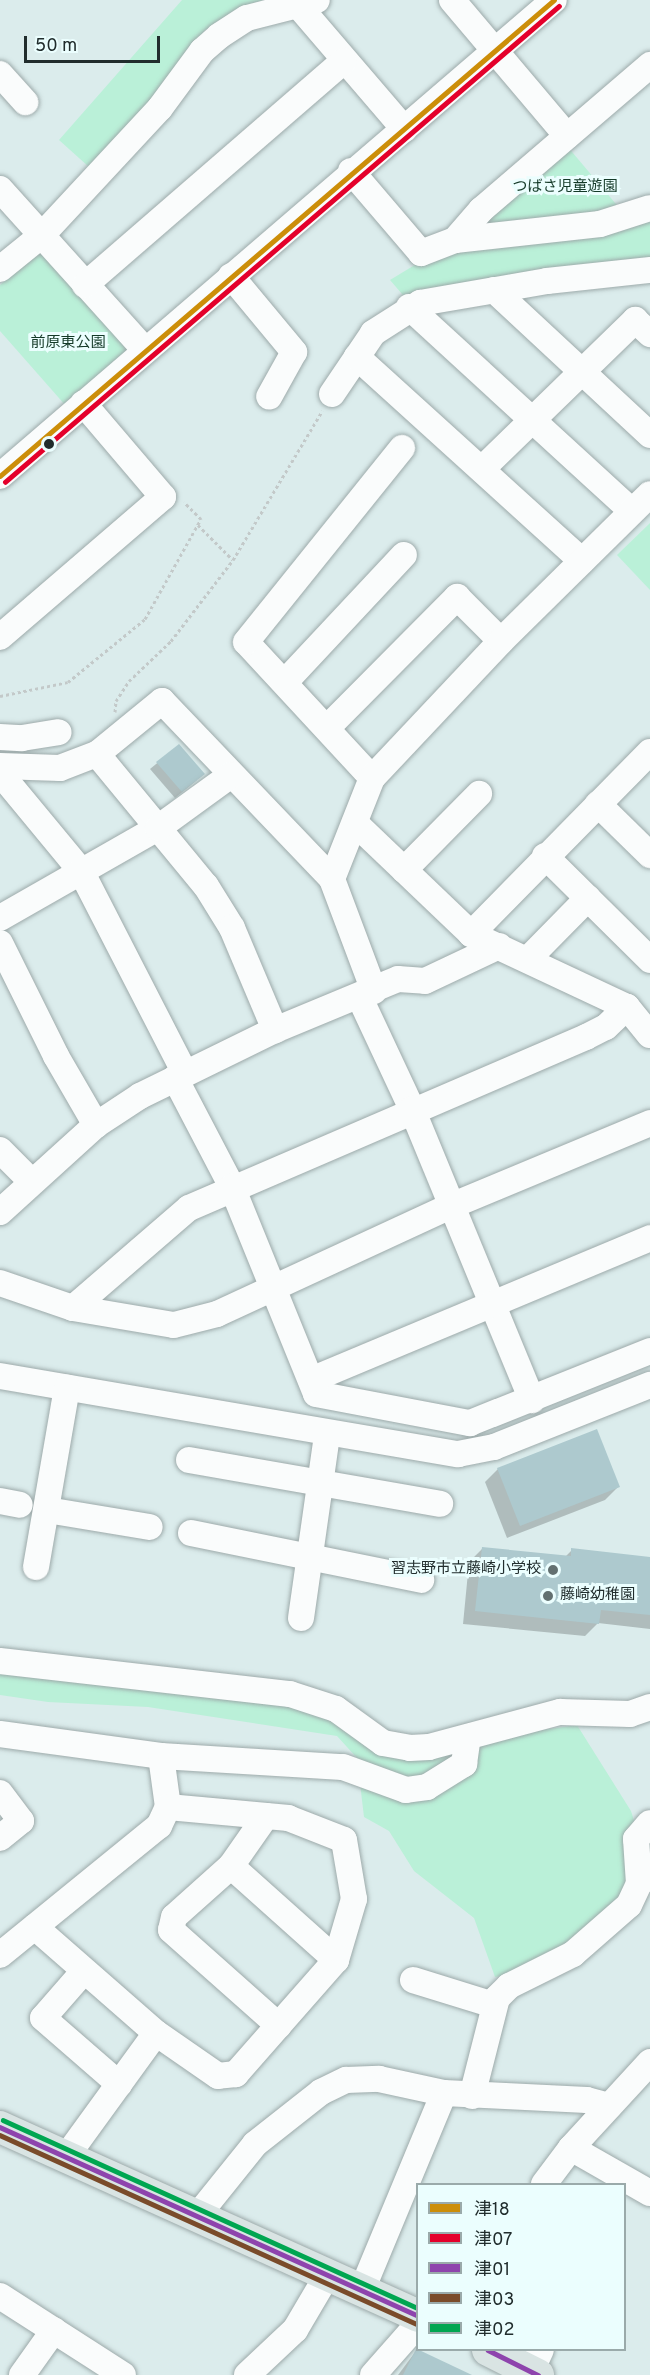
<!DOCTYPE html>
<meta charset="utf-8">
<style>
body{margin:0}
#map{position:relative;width:650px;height:2375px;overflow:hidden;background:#dbecec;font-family:Overpass,"Noto Sans JP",sans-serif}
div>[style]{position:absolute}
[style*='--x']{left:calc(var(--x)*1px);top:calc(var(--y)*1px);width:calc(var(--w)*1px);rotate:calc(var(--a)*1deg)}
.green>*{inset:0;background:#baf0d8}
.shadow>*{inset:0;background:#0003}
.building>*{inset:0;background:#adc9ce}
.path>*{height:3px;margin-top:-1.5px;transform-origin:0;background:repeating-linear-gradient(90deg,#c3c9c9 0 3px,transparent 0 6px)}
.roads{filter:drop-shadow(0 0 2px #9daaaa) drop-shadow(0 0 2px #9daaaa)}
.minor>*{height:26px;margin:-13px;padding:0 13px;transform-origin:13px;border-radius:13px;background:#fafcfc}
.major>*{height:32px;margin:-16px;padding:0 16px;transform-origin:16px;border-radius:16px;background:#d9e4e3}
.bus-1>*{height:4.5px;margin:-2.25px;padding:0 2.25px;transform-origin:2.25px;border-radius:2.25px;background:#cc8e09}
.bus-2>*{height:4.5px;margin:-2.25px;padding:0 2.25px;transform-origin:2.25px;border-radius:2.25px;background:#e4002b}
.bus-3>*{height:4.5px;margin:-2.25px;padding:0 2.25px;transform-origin:2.25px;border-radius:2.25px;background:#8e44ad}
.bus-4>*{height:4.5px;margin:-2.25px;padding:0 2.25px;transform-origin:2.25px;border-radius:2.25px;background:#7a4b2a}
.bus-5>*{height:4.5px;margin:-2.25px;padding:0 2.25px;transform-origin:2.25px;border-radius:2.25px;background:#00a651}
.dots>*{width:16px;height:16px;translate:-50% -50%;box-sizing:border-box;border:3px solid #ebfefe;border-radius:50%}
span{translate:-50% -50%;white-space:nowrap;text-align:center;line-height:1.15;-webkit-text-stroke:6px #ebfefe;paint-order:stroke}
.park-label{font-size:15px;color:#143a28}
.poi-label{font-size:15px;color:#212d2d}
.right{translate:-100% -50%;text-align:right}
.left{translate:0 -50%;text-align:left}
.legend{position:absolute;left:416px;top:2183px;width:210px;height:168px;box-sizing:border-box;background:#ebfefe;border:2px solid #9aaaaa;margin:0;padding:8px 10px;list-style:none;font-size:18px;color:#212d2d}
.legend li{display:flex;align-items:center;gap:12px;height:30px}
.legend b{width:30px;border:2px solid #9aaaaa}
.scale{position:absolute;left:24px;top:36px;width:136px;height:27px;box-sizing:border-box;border:3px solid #212d2d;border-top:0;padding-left:8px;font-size:18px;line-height:21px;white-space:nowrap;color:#212d2d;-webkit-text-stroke:4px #ebfefe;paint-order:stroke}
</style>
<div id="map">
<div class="green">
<i style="clip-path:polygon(182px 0,263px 0,205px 30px,152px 100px,89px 167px,59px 140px)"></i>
<i style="clip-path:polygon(567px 146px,621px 210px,489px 224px,486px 217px)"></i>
<i style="clip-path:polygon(650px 217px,650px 266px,408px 301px,390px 280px,418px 263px,453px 251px)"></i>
<i style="clip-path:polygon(42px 250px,129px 349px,66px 406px,0 331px,0 285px)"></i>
<i style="clip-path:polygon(650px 523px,650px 590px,617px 555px)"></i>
<i style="clip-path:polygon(0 1668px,288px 1700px,340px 1720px,384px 1752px,577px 1725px,631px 1811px,648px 1865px,620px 1900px,580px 1938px,521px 1973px,495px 1977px,474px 1918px,414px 1871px,389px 1831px,364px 1817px,357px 1758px,337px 1736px,148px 1707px,48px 1702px,0 1695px)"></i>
</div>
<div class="shadow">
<i style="clip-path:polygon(178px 746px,197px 780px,175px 798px,150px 769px)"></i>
<i style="clip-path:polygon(498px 1469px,618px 1487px,605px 1500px,507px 1538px,485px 1482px)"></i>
<i style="clip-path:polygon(482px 1549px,565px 1557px,572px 1550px,650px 1558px,650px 1629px,598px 1623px,585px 1636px,463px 1624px,469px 1562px)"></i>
<i style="clip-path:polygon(416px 2351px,469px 2375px,398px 2375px)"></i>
</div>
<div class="building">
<i style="clip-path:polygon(179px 744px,205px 774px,182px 792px,156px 762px)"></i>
<i style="clip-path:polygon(597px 1429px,620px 1487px,520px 1526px,497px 1468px)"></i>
<i style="clip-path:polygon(482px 1547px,571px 1556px,571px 1548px,650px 1557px,650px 1615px,601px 1610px,599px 1624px,475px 1611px)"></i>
<i style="clip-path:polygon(416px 2349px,417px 2349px,472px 2375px,403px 2375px)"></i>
</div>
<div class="path">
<i style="--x:198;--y:525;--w:49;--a:45"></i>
<i style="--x:0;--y:696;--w:69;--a:-11.6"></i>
<i style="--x:68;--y:682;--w:99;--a:-39.3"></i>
<i style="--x:145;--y:619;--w:115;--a:-60.8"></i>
<i style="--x:201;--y:519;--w:24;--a:-135"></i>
<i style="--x:115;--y:712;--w:11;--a:-85"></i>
<i style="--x:116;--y:701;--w:24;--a:-57"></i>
<i style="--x:129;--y:681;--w:58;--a:-43.6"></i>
<i style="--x:171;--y:641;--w:102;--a:-52.6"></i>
<i style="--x:233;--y:560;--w:174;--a:-59.1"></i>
</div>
<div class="roads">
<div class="minor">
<i style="--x:452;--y:0;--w:178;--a:49.8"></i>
<i style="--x:297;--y:4;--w:165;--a:49.4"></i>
<i style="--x:0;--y:74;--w:38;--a:48"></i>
<i style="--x:351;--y:171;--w:108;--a:49.5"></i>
<i style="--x:421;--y:253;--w:36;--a:-21"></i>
<i style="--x:455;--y:240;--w:146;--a:-6.3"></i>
<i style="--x:600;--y:224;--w:52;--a:-17.7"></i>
<i style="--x:0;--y:189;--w:217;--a:48"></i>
<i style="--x:455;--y:240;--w:40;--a:-49"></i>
<i style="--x:481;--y:210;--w:223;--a:-40.6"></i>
<i style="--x:0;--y:269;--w:54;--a:-39"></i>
<i style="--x:42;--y:235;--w:173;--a:-47.1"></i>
<i style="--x:160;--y:108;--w:71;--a:-53.6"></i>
<i style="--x:202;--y:51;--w:23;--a:-41"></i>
<i style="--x:219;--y:36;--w:33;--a:-33"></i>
<i style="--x:247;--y:18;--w:72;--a:-14.4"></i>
<i style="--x:231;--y:276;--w:99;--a:50.3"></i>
<i style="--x:294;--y:352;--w:51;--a:119.1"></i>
<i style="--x:85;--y:285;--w:342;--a:-40.9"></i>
<i style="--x:494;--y:290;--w:213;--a:42.9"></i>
<i style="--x:409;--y:307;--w:302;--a:42.5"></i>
<i style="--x:332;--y:394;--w:45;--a:-56"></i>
<i style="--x:482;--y:469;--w:214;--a:-44.2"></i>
<i style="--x:635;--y:320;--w:21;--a:43"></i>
<i style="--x:0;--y:476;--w:730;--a:-40.67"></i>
<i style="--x:582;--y:561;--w:304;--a:-137.8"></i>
<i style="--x:357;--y:357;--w:29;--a:-56"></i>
<i style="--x:373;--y:333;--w:56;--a:-32.6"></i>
<i style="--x:420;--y:303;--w:129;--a:-9.8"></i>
<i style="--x:547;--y:281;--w:104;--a:-6.1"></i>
<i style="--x:0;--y:637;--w:215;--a:-40.7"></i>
<i style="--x:163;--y:497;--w:123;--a:-130.4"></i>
<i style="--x:285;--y:682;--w:174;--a:-46.9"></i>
<i style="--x:327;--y:728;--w:185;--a:-45.2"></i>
<i style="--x:457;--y:597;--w:62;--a:45"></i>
<i style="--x:0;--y:737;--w:22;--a:3"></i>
<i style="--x:22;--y:738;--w:37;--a:-9"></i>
<i style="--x:97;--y:754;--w:171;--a:50.5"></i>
<i style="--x:206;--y:886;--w:49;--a:58.2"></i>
<i style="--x:232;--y:928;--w:111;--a:67.1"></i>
<i style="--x:0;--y:766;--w:60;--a:1.9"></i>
<i style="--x:60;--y:768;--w:40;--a:-21"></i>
<i style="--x:97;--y:754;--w:84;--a:-39.2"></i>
<i style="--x:162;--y:701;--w:246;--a:46.3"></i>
<i style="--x:0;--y:773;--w:127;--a:50.4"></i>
<i style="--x:81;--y:871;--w:227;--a:62.8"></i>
<i style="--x:372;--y:778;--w:185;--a:-132.8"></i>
<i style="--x:246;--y:642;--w:249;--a:-51.2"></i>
<i style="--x:598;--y:804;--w:73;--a:44.4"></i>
<i style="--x:355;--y:823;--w:161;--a:43.7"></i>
<i style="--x:471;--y:934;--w:172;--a:25.1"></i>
<i style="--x:627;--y:1007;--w:36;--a:51"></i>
<i style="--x:545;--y:856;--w:148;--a:44.7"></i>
<i style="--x:404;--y:870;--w:107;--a:-45.4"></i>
<i style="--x:0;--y:918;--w:182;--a:-29.7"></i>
<i style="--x:158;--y:828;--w:90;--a:-36"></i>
<i style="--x:471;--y:934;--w:255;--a:-45.5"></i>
<i style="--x:0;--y:943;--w:126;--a:63.6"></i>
<i style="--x:56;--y:1056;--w:80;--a:59.9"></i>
<i style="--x:529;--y:958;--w:84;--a:-45.5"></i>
<i style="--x:374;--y:991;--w:120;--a:-110.6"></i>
<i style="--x:332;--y:879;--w:109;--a:-68.4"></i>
<i style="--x:372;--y:778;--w:188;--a:-46.7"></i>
<i style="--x:501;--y:641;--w:209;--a:-44.6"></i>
<i style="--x:360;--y:998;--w:123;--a:64.9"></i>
<i style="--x:412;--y:1109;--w:315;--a:67.6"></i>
<i style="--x:175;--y:1078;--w:123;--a:62.4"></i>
<i style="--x:232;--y:1187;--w:223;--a:67.9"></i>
<i style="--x:316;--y:1394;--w:157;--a:10.7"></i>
<i style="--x:470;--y:1423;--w:194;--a:-21.8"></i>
<i style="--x:0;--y:1150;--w:45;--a:45"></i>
<i style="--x:0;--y:1212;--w:130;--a:-42.2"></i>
<i style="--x:96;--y:1125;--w:53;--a:-33.4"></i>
<i style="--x:140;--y:1096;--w:150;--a:-26.1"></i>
<i style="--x:275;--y:1030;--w:133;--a:-22.5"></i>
<i style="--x:398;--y:979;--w:27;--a:4"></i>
<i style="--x:425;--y:981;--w:82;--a:-25.3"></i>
<i style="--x:0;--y:1283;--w:77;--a:18.9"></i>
<i style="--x:73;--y:1308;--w:102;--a:9.6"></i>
<i style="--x:174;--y:1325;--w:44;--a:-14.3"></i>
<i style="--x:217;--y:1314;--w:258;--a:-24.8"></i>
<i style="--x:451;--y:1206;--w:216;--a:-22.6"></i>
<i style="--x:73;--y:1308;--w:153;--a:-40.8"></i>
<i style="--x:189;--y:1208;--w:432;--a:-23.3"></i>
<i style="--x:586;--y:1037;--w:22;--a:-27"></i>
<i style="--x:606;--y:1027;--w:29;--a:-44"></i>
<i style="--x:0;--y:1376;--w:465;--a:9.7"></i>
<i style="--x:458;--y:1454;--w:37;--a:-11"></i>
<i style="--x:494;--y:1447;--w:168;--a:-21.7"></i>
<i style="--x:311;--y:1380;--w:368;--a:-22.7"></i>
<i style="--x:189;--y:1460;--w:255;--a:9.9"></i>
<i style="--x:0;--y:1501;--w:20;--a:11"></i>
<i style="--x:47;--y:1510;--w:104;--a:9.4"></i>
<i style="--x:191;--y:1533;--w:235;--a:11.5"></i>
<i style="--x:36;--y:1567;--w:182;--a:-80.2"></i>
<i style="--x:301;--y:1618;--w:185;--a:-81.9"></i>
<i style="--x:0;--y:1661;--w:292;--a:6.5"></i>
<i style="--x:290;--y:1694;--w:48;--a:18.1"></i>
<i style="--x:336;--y:1709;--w:58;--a:35.9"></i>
<i style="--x:383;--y:1743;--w:27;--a:10"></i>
<i style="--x:410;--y:1748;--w:19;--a:-3"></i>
<i style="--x:429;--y:1747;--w:136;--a:-15"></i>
<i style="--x:560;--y:1712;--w:70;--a:1.6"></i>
<i style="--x:630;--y:1714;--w:21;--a:-19"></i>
<i style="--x:0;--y:1734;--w:162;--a:7.8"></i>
<i style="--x:161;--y:1756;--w:182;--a:3.5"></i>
<i style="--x:343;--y:1767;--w:67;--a:20.1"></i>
<i style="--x:406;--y:1790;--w:21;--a:-8"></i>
<i style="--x:427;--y:1787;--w:44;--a:-31.9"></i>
<i style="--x:464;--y:1764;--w:27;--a:-82"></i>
<i style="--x:161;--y:1756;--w:51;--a:82.2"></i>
<i style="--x:0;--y:1793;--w:35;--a:53"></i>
<i style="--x:21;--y:1821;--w:27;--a:141"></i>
<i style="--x:266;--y:1816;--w:61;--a:125"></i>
<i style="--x:231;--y:1866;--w:76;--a:138.2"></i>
<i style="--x:174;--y:1917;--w:13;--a:103"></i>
<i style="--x:171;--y:1930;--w:144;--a:41.6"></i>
<i style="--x:231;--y:1866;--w:141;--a:41.8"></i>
<i style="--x:0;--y:1955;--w:205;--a:-39.1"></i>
<i style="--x:159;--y:1826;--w:21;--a:-65"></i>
<i style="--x:168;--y:1807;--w:121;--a:5.2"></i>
<i style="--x:288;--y:1818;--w:60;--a:21.4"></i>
<i style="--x:344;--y:1840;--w:60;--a:80.4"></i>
<i style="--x:354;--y:1899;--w:64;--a:106.4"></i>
<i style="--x:336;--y:1960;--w:152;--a:131.3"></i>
<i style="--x:236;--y:2074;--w:18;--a:174"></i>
<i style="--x:218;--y:2076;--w:75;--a:-145.3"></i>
<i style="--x:156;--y:2033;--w:161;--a:-138.8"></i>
<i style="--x:84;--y:1971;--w:62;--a:131.1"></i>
<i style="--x:43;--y:2018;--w:101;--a:41"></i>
<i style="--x:413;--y:1980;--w:85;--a:17.2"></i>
<i style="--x:472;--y:2096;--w:101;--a:-75.7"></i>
<i style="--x:497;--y:1998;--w:17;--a:-45"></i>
<i style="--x:509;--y:1986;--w:72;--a:-26.6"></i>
<i style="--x:573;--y:1954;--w:74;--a:-41.2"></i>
<i style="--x:629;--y:1905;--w:23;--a:-65"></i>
<i style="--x:639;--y:1884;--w:45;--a:-93.8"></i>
<i style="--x:636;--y:1839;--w:21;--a:-49"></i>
<i style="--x:571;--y:2148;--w:91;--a:29.7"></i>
<i style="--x:66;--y:2157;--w:153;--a:-54"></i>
<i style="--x:544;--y:2184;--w:45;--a:-53.1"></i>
<i style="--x:571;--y:2148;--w:117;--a:-47.4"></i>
<i style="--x:198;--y:2215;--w:91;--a:-51.2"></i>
<i style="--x:255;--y:2144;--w:84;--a:-38.2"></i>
<i style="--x:321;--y:2092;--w:28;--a:-26"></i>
<i style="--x:346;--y:2080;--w:33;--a:-2"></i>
<i style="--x:379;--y:2079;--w:66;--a:12.2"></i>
<i style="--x:362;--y:2290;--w:213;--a:-67.4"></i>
<i style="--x:444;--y:2093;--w:143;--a:2.8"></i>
<i style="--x:587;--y:2100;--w:23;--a:15"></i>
<i style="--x:0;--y:2296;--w:146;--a:32.7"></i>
<i style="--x:531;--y:2371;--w:23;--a:-65"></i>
<i style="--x:22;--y:2375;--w:55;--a:-54.6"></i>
<i style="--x:247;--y:2375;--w:66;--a:-43.2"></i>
<i style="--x:295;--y:2330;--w:65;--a:-59.5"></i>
<i style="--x:373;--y:2375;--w:68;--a:-48.6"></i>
</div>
<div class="major">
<i style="--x:0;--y:2127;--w:459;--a:24.3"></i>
<i style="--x:488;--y:2350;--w:56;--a:26.6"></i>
</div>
</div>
<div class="bus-1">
<i style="--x:0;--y:476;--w:730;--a:-40.67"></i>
</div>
<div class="bus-2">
<i style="--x:5;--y:482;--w:730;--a:-40.67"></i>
</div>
<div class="bus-3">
<i style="--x:0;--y:2127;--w:459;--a:24.3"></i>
<i style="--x:488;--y:2350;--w:56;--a:26.6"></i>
</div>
<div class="bus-4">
<i style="--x:0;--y:2135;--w:456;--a:24.4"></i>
</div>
<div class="bus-5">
<i style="--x:3;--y:2120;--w:456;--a:24.4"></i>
</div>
<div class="dots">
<i style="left:49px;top:444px;background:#212d2d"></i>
<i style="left:553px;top:1570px;background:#627070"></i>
<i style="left:548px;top:1596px;background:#627070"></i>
</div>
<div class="park-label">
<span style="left:565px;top:188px">つばさ児童遊園</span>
<span style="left:68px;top:344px">前原東公園</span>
</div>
<div class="poi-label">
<span class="right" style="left:541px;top:1570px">習志野市立藤崎小学校</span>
<span class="left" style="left:560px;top:1596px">藤崎幼稚園</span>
</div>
<ul class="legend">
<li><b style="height:8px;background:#cc8e09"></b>津18</li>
<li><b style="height:8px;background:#e4002b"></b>津07</li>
<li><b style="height:8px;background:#8e44ad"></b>津01</li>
<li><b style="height:8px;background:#7a4b2a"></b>津03</li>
<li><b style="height:8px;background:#00a651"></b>津02</li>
</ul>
<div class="scale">50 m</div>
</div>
